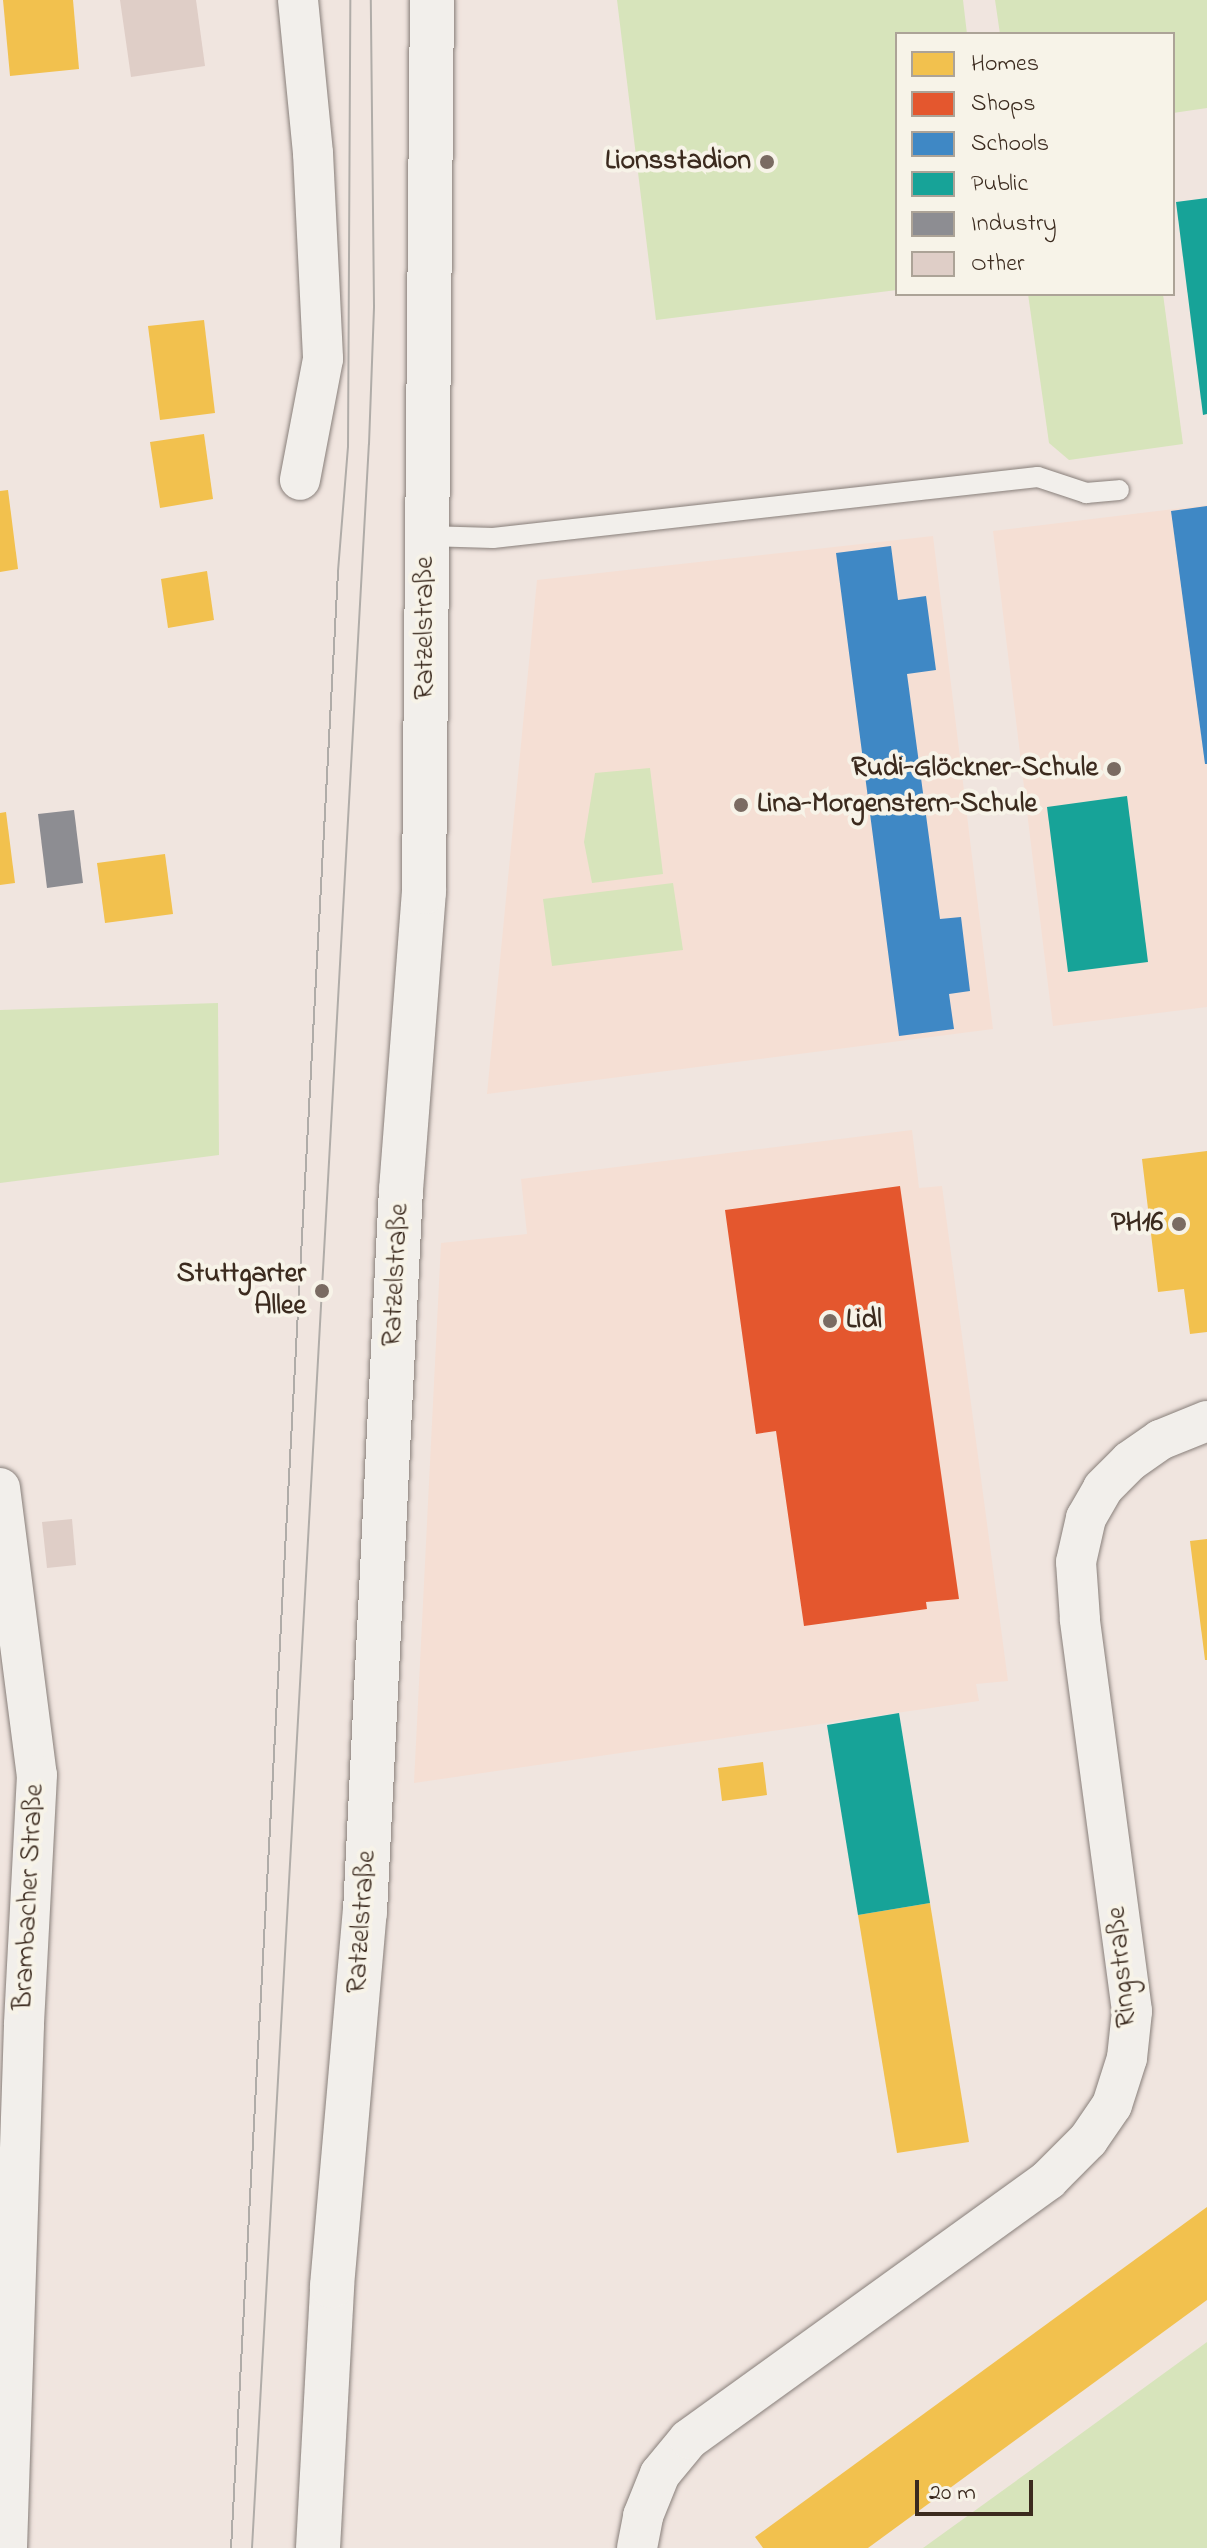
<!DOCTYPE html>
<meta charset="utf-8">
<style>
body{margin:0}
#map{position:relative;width:1207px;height:2548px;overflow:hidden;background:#f0e5df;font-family:"Indie Flower",sans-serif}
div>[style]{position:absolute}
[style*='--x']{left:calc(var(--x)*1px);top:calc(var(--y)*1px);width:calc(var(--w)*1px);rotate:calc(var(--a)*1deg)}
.built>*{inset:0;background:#f5dfd4}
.green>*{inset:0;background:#d7e4bb}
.homes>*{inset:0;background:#f2c14e}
.shops>*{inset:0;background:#e4572e}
.schools>*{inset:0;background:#3f88c5}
.public>*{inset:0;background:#17a398}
.industry>*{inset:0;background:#8d8d92}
.building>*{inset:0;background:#dfcec7}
.roads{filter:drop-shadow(0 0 2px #887f7a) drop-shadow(0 0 2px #887f7a)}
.service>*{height:20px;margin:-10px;padding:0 10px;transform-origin:10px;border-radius:10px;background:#f2efeb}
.minor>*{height:40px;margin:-20px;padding:0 20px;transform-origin:20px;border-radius:20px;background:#f2efeb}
.secondary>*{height:44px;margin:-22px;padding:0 22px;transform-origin:22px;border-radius:22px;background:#f2efeb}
.tram>*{height:2px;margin:-1px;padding:0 1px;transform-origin:1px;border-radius:1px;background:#b0aca8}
.dots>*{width:22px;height:22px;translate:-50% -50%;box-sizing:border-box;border:4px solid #f7f3e8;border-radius:50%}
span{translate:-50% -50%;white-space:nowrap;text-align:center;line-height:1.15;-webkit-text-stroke:8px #f7f3e8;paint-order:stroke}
.poi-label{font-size:28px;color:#3b2a1e;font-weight:700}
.right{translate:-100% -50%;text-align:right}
.left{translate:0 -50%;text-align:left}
.street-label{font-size:28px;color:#3b2a1e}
.legend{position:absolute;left:895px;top:32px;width:280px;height:264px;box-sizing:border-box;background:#f7f3e8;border:2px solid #aca397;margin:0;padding:10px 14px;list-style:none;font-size:24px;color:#3b2a1e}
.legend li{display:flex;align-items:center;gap:16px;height:40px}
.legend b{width:40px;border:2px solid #aca397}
.scale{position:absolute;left:915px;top:2480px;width:118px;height:36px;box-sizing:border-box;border:4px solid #3b2a1e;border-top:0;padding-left:10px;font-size:24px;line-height:28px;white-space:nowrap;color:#3b2a1e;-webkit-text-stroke:6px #f7f3e8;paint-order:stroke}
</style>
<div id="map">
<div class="built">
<i style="clip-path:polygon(1207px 505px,1207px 1007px,1053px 1026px,993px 531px)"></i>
<i style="clip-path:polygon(933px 536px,993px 1029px,487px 1094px,537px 580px)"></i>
<i style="clip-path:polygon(912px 1130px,919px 1188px,942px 1186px,1008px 1681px,976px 1684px,979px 1701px,414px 1783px,441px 1243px,527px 1234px,521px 1179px)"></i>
</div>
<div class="green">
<i style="clip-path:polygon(617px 0,963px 0,967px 34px,897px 34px,897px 290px,656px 320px)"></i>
<i style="clip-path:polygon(995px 0,1207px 0,1207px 108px,1173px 113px,1173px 34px,1000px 34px)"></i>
<i style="clip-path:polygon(1028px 294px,1163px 294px,1183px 444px,1069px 460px,1049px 443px)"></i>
<i style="clip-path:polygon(650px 768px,663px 874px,592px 883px,584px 842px,595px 773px)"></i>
<i style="clip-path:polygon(673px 883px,683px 950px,552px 966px,543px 899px)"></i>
<i style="clip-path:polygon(218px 1003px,219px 1155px,0 1183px,0 1010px)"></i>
<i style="clip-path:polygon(1207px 2342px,1207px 2548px,923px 2548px,1031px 2470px)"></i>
</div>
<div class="homes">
<i style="clip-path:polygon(3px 0,73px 0,79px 69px,10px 76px)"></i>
<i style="clip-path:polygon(204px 320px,215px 413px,160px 420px,148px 326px)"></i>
<i style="clip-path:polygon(204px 434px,213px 499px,160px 508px,150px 442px)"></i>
<i style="clip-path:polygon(8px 490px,18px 569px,0 572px,0 491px)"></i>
<i style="clip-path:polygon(207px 571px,214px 620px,168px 628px,161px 579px)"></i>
<i style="clip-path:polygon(6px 812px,15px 883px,0 885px,0 813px)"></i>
<i style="clip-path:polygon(165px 854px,173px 914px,105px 923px,97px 863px)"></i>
<i style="clip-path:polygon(1207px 1151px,1207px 1332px,1190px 1334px,1184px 1289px,1158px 1292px,1142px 1159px)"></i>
<i style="clip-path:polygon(1207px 1539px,1207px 1660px,1205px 1660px,1190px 1541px)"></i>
<i style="clip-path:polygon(763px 1762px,767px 1795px,722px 1801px,718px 1768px)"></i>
<i style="clip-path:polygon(930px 1903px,969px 2142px,897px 2153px,858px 1915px)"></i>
<i style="clip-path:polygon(1207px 2207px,1207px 2300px,868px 2548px,763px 2548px,755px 2537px)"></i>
</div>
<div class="shops">
<i style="clip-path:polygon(900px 1186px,959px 1599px,926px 1602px,927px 1609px,804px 1626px,776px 1431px,756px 1434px,725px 1210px)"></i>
</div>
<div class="schools">
<i style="clip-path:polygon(1207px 506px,1207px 764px,1205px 764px,1171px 511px)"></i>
<i style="clip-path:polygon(891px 546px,898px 600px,926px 596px,936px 670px,907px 674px,940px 919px,961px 917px,970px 991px,949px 994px,954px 1029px,899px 1036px,836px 553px)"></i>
</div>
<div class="public">
<i style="clip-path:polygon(1207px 198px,1207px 414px,1203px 415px,1176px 202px)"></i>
<i style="clip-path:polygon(1127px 796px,1148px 962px,1068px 972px,1047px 807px)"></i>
<i style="clip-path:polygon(899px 1713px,930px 1903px,858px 1915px,827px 1725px)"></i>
</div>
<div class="industry">
<i style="clip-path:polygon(74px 810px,83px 883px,47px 888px,38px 814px)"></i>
</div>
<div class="building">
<i style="clip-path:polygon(120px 0,196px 0,205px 66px,131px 77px)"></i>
<i style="clip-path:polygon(72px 1519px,76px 1565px,47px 1568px,42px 1522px)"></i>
</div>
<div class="roads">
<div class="service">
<i style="--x:427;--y:536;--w:66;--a:1.7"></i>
<i style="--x:493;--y:538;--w:548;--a:-6.39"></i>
<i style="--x:1038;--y:477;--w:51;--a:18.4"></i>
<i style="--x:1086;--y:493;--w:33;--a:-5"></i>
</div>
<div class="minor">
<i style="--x:298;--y:0;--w:154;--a:84.4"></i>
<i style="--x:313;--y:153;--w:206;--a:87.2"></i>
<i style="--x:323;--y:359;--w:123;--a:100.8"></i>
<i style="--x:0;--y:1488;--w:289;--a:82.7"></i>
<i style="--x:37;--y:1775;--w:250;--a:93"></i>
<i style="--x:24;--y:2025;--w:523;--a:91.86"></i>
<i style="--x:637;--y:2548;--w:33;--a:-79"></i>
<i style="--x:643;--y:2516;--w:45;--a:-68"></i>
<i style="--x:660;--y:2474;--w:45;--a:-50.4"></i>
<i style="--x:689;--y:2439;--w:443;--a:-35.8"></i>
<i style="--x:1048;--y:2180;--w:57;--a:-45"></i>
<i style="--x:1088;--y:2140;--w:42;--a:-55.6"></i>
<i style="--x:1112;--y:2105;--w:49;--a:-72.3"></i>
<i style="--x:1127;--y:2058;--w:47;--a:-83.9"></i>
<i style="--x:1132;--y:2011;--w:395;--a:-97.6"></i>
<i style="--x:1080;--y:1619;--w:57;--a:-94"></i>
<i style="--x:1076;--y:1562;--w:45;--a:-77.2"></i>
<i style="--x:1086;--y:1518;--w:34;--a:-60"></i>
<i style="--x:1103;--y:1488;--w:38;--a:-45"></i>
<i style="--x:1130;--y:1461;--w:37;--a:-35"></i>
<i style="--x:1160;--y:1440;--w:51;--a:-22"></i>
</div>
<div class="secondary">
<i style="--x:318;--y:2548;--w:262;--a:-86.9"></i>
<i style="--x:332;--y:2286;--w:375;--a:-85"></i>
<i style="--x:365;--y:1912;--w:723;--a:-87.15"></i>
<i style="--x:401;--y:1190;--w:299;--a:-85.6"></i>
<i style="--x:424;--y:892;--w:892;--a:-89.49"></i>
</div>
</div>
<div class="tram">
<i style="--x:231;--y:2548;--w:1980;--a:-86.9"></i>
<i style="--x:338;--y:571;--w:124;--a:-85.4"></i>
<i style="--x:348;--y:447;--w:447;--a:-89.7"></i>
<i style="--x:252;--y:2548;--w:2107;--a:-86.82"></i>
<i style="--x:369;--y:444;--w:138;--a:-87.9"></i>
<i style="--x:374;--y:306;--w:306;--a:-90.6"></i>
</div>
<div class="dots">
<i style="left:767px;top:162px;background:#7a6b62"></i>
<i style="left:1114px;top:769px;background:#7a6b62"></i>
<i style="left:741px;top:805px;background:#7a6b62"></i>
<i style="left:1179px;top:1224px;background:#7a6b62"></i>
<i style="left:322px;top:1291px;background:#7a6b62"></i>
<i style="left:830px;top:1321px;background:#7a6b62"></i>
</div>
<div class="poi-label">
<span class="right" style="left:751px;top:162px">Lionsstadion</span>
<span class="right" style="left:1098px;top:769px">Rudi-Glöckner-Schule</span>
<span class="left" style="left:757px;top:805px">Lina-Morgenstern-Schule</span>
<span class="right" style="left:1163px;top:1224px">PH16</span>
<span class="right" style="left:306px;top:1291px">Stuttgarter<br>Allee</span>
<span class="left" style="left:846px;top:1321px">Lidl</span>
</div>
<div class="street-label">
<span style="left:426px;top:628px;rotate:-90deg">Ratzelstraße</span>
<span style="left:397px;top:1275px;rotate:-87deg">Ratzelstraße</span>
<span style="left:30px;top:1897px;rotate:-87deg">Brambacher Straße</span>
<span style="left:363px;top:1922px;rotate:-86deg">Ratzelstraße</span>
<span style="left:1123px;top:1967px;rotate:-95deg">Ringstraße</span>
</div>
<ul class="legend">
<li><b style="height:22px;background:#f2c14e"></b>Homes</li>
<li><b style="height:22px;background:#e4572e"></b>Shops</li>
<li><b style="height:22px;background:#3f88c5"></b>Schools</li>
<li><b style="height:22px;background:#17a398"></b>Public</li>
<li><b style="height:22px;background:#8d8d92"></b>Industry</li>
<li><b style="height:22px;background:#dfcec7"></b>Other</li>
</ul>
<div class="scale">20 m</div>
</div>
